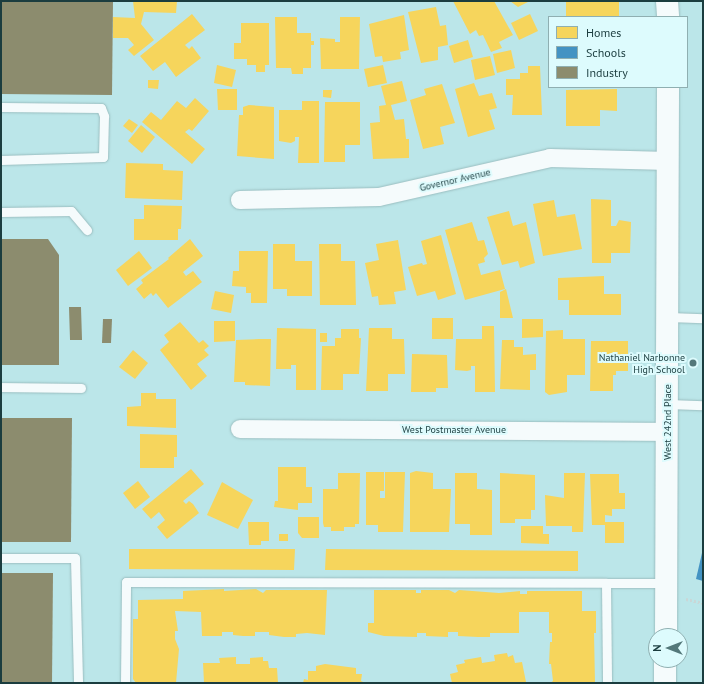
<!DOCTYPE html>
<style>
body{margin:0}
#map{position:relative;width:704px;height:684px;overflow:hidden;background:#bbe6e9;font-family:"PT Sans",sans-serif}
div>[style]{position:absolute}
[style*='--x']{left:calc(var(--x)*1px);top:calc(var(--y)*1px);width:calc(var(--w)*1px);rotate:calc(var(--a)*1deg)}
.homes>*{inset:0;background:#f6d55c}
.schools>*{inset:0;background:#4393c3}
.industry>*{inset:0;background:#8c8c6e}
.path>*{height:2.5px;margin-top:-1.25px;transform-origin:0;background:repeating-linear-gradient(90deg,#c9d7d7 0 2px,transparent 0 4px)}
.roads{filter:drop-shadow(0 0 1px #9abdbf) drop-shadow(0 0 1px #9abdbf)}
.lane>*{height:9px;margin:-4.5px;padding:0 4.5px;transform-origin:4.5px;border-radius:4.5px;background:#f5fbfc}
.street>*{height:18px;margin:-9px;padding:0 9px;transform-origin:9px;border-radius:9px;background:#f5fbfc}
.secondary>*{height:22px;margin:-11px;padding:0 11px;transform-origin:11px;border-radius:11px;background:#f5fbfc}
.dots>*{width:11px;height:11px;translate:-50% -50%;box-sizing:border-box;border:2px solid #ddfbfd;border-radius:50%}
span{translate:-50% -50%;white-space:nowrap;text-align:center;line-height:1.15;-webkit-text-stroke:4px #ddfbfd;paint-order:stroke}
.street-label{font-size:10px;color:#1b3d3f}
.poi-label{font-size:10px;color:#1b3d3f}
.right{translate:-100% -50%;text-align:right}
.frame{position:absolute;inset:0;border:2px solid #1b3d3f;pointer-events:none}
.legend{position:absolute;left:548px;top:16px;width:140px;height:72px;box-sizing:border-box;background:#ddfbfd;border:1px solid #8fafb1;margin:0;padding:5px 7px;list-style:none;font-size:12px;color:#1b3d3f}
.legend li{display:flex;align-items:center;gap:8px;height:20px}
.legend b{width:20px;border:1px solid #8fafb1}
.north{position:absolute;left:648px;top:628px;width:40px;height:40px;box-sizing:border-box;background:#ddfbfd;border:1px solid #8fafb1;border-radius:50%;rotate:270deg;font-size:11px;font-weight:700;line-height:16px;text-align:center;color:#1b3d3f}
.north::after{content:'';display:block;margin:auto;width:14px;height:18px;background:#53787a;clip-path:polygon(50% 0,100% 100%,50% 72%,0 100%)}
</style>
<div id="map">
<div class="homes">
<i style="clip-path:polygon(133px 1px,177px 1px,176px 13px,144px 12px,141px 24px,154px 40px,134px 56px,128px 50px,134px 45px,128px 38px,113px 38px,113px 17px,135px 18px)"></i>
<i style="clip-path:polygon(453px 1px,494px 1px,513px 35px,499px 42px,502px 48px,491px 52px,483px 35px,479px 36px,476px 30px,470px 34px)"></i>
<i style="clip-path:polygon(510px 1px,530px 1px,518px 7px)"></i>
<i style="clip-path:polygon(566px 1px,619px 1px,619px 17px,566px 17px)"></i>
<i style="clip-path:polygon(436px 7px,440px 26px,446px 25px,448px 45px,438px 47px,438px 60px,421px 63px,408px 12px)"></i>
<i style="clip-path:polygon(192px 14px,205px 30px,185px 45px,189px 49px,192px 46px,201px 58px,176px 77px,165px 62px,153px 71px,140px 56px)"></i>
<i style="clip-path:polygon(530px 14px,538px 31px,519px 40px,511px 23px)"></i>
<i style="clip-path:polygon(404px 15px,409px 50px,400px 52px,401px 59px,383px 62px,382px 56px,375px 57px,369px 24px)"></i>
<i style="clip-path:polygon(275px 17px,297px 17px,297px 33px,311px 33px,311px 41px,314px 41px,314px 45px,311px 45px,311px 68px,303px 68px,303px 74px,292px 74px,291px 68px,276px 68px)"></i>
<i style="clip-path:polygon(340px 17px,360px 17px,359px 69px,321px 69px,320px 38px,335px 39px,335px 42px,340px 42px)"></i>
<i style="clip-path:polygon(241px 23px,269px 23px,269px 65px,265px 65px,265px 72px,256px 72px,256px 65px,247px 65px,247px 59px,234px 59px,234px 43px,241px 43px)"></i>
<i style="clip-path:polygon(468px 40px,473px 57px,454px 63px,449px 46px)"></i>
<i style="clip-path:polygon(511px 50px,515px 68px,497px 73px,493px 54px)"></i>
<i style="clip-path:polygon(490px 56px,495px 75px,475px 80px,471px 60px)"></i>
<i style="clip-path:polygon(217px 65px,236px 70px,232px 87px,214px 83px)"></i>
<i style="clip-path:polygon(383px 65px,387px 83px,368px 87px,364px 69px)"></i>
<i style="clip-path:polygon(528px 66px,540px 66px,542px 115px,512px 115px,513px 95px,506px 95px,506px 79px,520px 79px,520px 73px,528px 73px)"></i>
<i style="clip-path:polygon(148px 80px,159px 80px,158px 89px,148px 88px)"></i>
<i style="clip-path:polygon(402px 81px,407px 101px,391px 105px,395px 120px,404px 119px,406px 139px,409px 139px,409px 158px,373px 159px,370px 123px,380px 122px,379px 106px,386px 105px,381px 86px)"></i>
<i style="clip-path:polygon(474px 83px,479px 96px,492px 93px,497px 108px,489px 110px,495px 129px,468px 137px,455px 89px)"></i>
<i style="clip-path:polygon(442px 84px,455px 123px,440px 127px,444px 144px,423px 149px,410px 100px,426px 95px,424px 89px)"></i>
<i style="clip-path:polygon(217px 89px,237px 89px,237px 110px,218px 110px)"></i>
<i style="clip-path:polygon(617px 89px,617px 111px,600px 110px,600px 126px,566px 126px,566px 90px)"></i>
<i style="clip-path:polygon(323px 90px,332px 90px,331px 98px,323px 97px)"></i>
<i style="clip-path:polygon(195px 98px,209px 111px,192px 131px,189px 129px,185px 132px,205px 149px,192px 164px,142px 122px,151px 112px,161px 120px,177px 101px,186px 108px)"></i>
<i style="clip-path:polygon(302px 101px,319px 101px,319px 163px,298px 163px,299px 137px,295px 137px,295px 141px,291px 143px,279px 141px,279px 110px,302px 110px)"></i>
<i style="clip-path:polygon(325px 102px,360px 102px,360px 145px,345px 145px,345px 162px,324px 162px)"></i>
<i style="clip-path:polygon(249px 105px,274px 107px,274px 159px,237px 156px,239px 115px,243px 115px,243px 107px)"></i>
<i style="clip-path:polygon(129px 119px,138px 125px,132px 133px,123px 126px)"></i>
<i style="clip-path:polygon(141px 125px,155px 137px,142px 153px,128px 141px)"></i>
<i style="clip-path:polygon(126px 163px,163px 164px,163px 170px,183px 171px,182px 200px,125px 198px)"></i>
<i style="clip-path:polygon(591px 199px,611px 200px,611px 226px,616px 226px,619px 220px,631px 222px,630px 253px,611px 253px,611px 263px,592px 263px)"></i>
<i style="clip-path:polygon(554px 200px,557px 217px,575px 214px,582px 249px,543px 256px,533px 204px)"></i>
<i style="clip-path:polygon(144px 205px,182px 206px,181px 229px,178px 229px,178px 240px,134px 240px,134px 219px,144px 219px)"></i>
<i style="clip-path:polygon(509px 211px,513px 226px,526px 222px,535px 263px,520px 268px,518px 261px,502px 265px,487px 217px)"></i>
<i style="clip-path:polygon(472px 222px,478px 241px,484px 240px,488px 254px,484px 258px,485px 262px,478px 264px,481px 275px,500px 270px,505px 289px,465px 300px,445px 230px)"></i>
<i style="clip-path:polygon(441px 235px,456px 294px,438px 300px,435px 291px,417px 296px,408px 267px,422px 263px,423px 265px,427px 264px,421px 241px)"></i>
<i style="clip-path:polygon(190px 239px,203px 256px,183px 272px,186px 276px,193px 271px,202px 282px,168px 308px,156px 293px,153px 296px,151px 293px,144px 299px,136px 289px,143px 283px,141px 280px,169px 259px,168px 258px)"></i>
<i style="clip-path:polygon(398px 240px,406px 290px,394px 292px,396px 304px,379px 305px,378px 296px,372px 297px,365px 263px,379px 260px,376px 244px)"></i>
<i style="clip-path:polygon(273px 244px,295px 244px,295px 261px,312px 261px,312px 296px,287px 296px,287px 289px,273px 289px)"></i>
<i style="clip-path:polygon(319px 244px,341px 244px,341px 261px,355px 261px,356px 305px,320px 305px)"></i>
<i style="clip-path:polygon(139px 251px,152px 268px,128px 286px,116px 270px)"></i>
<i style="clip-path:polygon(239px 251px,268px 251px,267px 303px,251px 303px,251px 293px,246px 293px,246px 287px,232px 286px,233px 271px,239px 271px)"></i>
<i style="clip-path:polygon(604px 276px,604px 294px,621px 294px,621px 315px,569px 315px,569px 300px,558px 300px,558px 278px)"></i>
<i style="clip-path:polygon(506px 289px,513px 318px,500px 318px,500px 292px)"></i>
<i style="clip-path:polygon(215px 291px,234px 295px,231px 313px,211px 309px)"></i>
<i style="clip-path:polygon(432px 318px,453px 318px,453px 339px,432px 339px)"></i>
<i style="clip-path:polygon(522px 319px,543px 319px,543px 337px,522px 338px)"></i>
<i style="clip-path:polygon(214px 321px,235px 321px,235px 341px,214px 342px)"></i>
<i style="clip-path:polygon(180px 322px,199px 343px,203px 340px,209px 346px,204px 350px,209px 355px,197px 364px,207px 376px,191px 390px,160px 350px,169px 342px,164px 335px)"></i>
<i style="clip-path:polygon(482px 326px,494px 326px,495px 392px,475px 392px,475px 366px,471px 366px,471px 370px,467px 371px,455px 370px,456px 339px,482px 339px)"></i>
<i style="clip-path:polygon(277px 328px,316px 329px,316px 390px,296px 390px,296px 365px,291px 365px,291px 369px,276px 369px)"></i>
<i style="clip-path:polygon(369px 328px,392px 328px,392px 339px,404px 339px,405px 374px,388px 374px,388px 391px,366px 391px)"></i>
<i style="clip-path:polygon(341px 329px,359px 329px,359px 338px,361px 338px,359px 374px,343px 374px,343px 390px,321px 390px,322px 346px,335px 346px,335px 338px,341px 338px)"></i>
<i style="clip-path:polygon(563px 330px,563px 339px,585px 339px,585px 375px,567px 375px,567px 392px,549px 395px,545px 392px,546px 331px)"></i>
<i style="clip-path:polygon(320px 333px,327px 333px,327px 342px,320px 342px)"></i>
<i style="clip-path:polygon(259px 339px,271px 339px,270px 386px,245px 385px,245px 382px,234px 382px,236px 340px)"></i>
<i style="clip-path:polygon(502px 340px,514px 340px,514px 347px,523px 347px,523px 355px,536px 354px,536px 370px,530px 370px,530px 390px,500px 389px)"></i>
<i style="clip-path:polygon(591px 341px,628px 341px,628px 371px,616px 371px,616px 375px,613px 375px,613px 391px,590px 391px)"></i>
<i style="clip-path:polygon(133px 350px,148px 363px,135px 379px,119px 367px)"></i>
<i style="clip-path:polygon(412px 354px,447px 355px,448px 388px,436px 388px,436px 392px,411px 392px)"></i>
<i style="clip-path:polygon(141px 393px,156px 393px,156px 399px,176px 399px,176px 428px,127px 426px,127px 407px,141px 406px)"></i>
<i style="clip-path:polygon(140px 434px,177px 435px,177px 457px,174px 457px,174px 468px,140px 468px)"></i>
<i style="clip-path:polygon(278px 467px,306px 467px,306px 487px,312px 487px,312px 503px,298px 503px,298px 510px,274px 507px,275px 501px,278px 501px)"></i>
<i style="clip-path:polygon(191px 469px,204px 484px,183px 501px,186px 504px,189px 501px,193px 504px,199px 513px,167px 539px,157px 527px,165px 520px,159px 512px,151px 519px,142px 509px)"></i>
<i style="clip-path:polygon(416px 471px,433px 473px,433px 489px,451px 489px,449px 532px,410px 532px,410px 473px)"></i>
<i style="clip-path:polygon(366px 472px,384px 472px,384px 491px,380px 491px,380px 498px,385px 498px,385px 472px,405px 472px,403px 532px,378px 532px,378px 525px,366px 525px)"></i>
<i style="clip-path:polygon(338px 473px,360px 473px,359px 524px,355px 524px,355px 527px,344px 527px,344px 531px,331px 531px,331px 527px,324px 527px,323px 523px,323px 489px,338px 489px)"></i>
<i style="clip-path:polygon(455px 473px,477px 473px,477px 489px,492px 490px,492px 535px,470px 535px,470px 524px,455px 524px)"></i>
<i style="clip-path:polygon(500px 473px,535px 475px,535px 510px,531px 510px,531px 519px,515px 519px,515px 523px,500px 523px)"></i>
<i style="clip-path:polygon(564px 473px,585px 473px,583px 532px,572px 532px,572px 526px,546px 526px,545px 495px,564px 498px)"></i>
<i style="clip-path:polygon(590px 474px,619px 474px,619px 493px,625px 493px,625px 509px,612px 509px,612px 516px,605px 515px,605px 522px,624px 522px,624px 543px,605px 543px,605px 525px,592px 525px)"></i>
<i style="clip-path:polygon(138px 481px,150px 497px,135px 509px,123px 493px)"></i>
<i style="clip-path:polygon(222px 482px,253px 500px,238px 529px,207px 515px)"></i>
<i style="clip-path:polygon(298px 517px,319px 517px,319px 538px,302px 538px,298px 533px)"></i>
<i style="clip-path:polygon(248px 522px,269px 522px,269px 541px,261px 541px,261px 545px,249px 545px)"></i>
<i style="clip-path:polygon(521px 526px,543px 526px,543px 534px,549px 534px,549px 544px,521px 543px)"></i>
<i style="clip-path:polygon(279px 534px,288px 534px,288px 541px,279px 541px)"></i>
<i style="clip-path:polygon(129px 549px,295px 549px,294px 570px,129px 569px)"></i>
<i style="clip-path:polygon(326px 549px,578px 551px,578px 571px,325px 570px)"></i>
<i style="clip-path:polygon(224px 589px,224px 591px,256px 589px,263px 593px,266px 590px,327px 590px,325px 635px,307px 633px,296px 634px,296px 637px,284px 637px,269px 635px,269px 632px,255px 632px,255px 636px,243px 636px,233px 635px,233px 632px,222px 632px,222px 636px,202px 636px,201px 612px,175px 611px,178px 631px,175px 631px,175px 639px,179px 649px,176px 683px,136px 683px,133px 679px,133px 619px,138px 619px,138px 600px,183px 599px,183px 591px)"></i>
<i style="clip-path:polygon(374px 590px,416px 590px,416px 593px,421px 593px,421px 590px,449px 590px,455px 593px,459px 590px,499px 593px,520px 591px,520px 594px,527px 594px,527px 591px,582px 591px,582px 611px,596px 611px,596px 633px,594px 633px,595px 683px,550px 683px,553px 681px,551px 664px,549px 664px,550px 642px,552px 642px,552px 633px,549px 633px,549px 612px,519px 612px,519px 633px,490px 633px,490px 637px,478px 637px,458px 636px,458px 632px,448px 632px,448px 637px,426px 636px,426px 633px,417px 633px,417px 637px,384px 636px,368px 632px,368px 623px,374px 623px)"></i>
<i style="clip-path:polygon(507px 653px,508px 657px,513px 655px,515px 663px,522px 662px,526px 682px,452px 683px,450px 674px,458px 672px,456px 665px,465px 663px,464px 660px,481px 657px,482px 663px,495px 661px,494px 655px)"></i>
<i style="clip-path:polygon(236px 657px,236px 664px,250px 664px,250px 658px,263px 657px,263px 661px,268px 661px,269px 668px,277px 668px,278px 683px,204px 683px,203px 663px,220px 663px,219px 658px)"></i>
<i style="clip-path:polygon(325px 664px,356px 668px,356px 674px,362px 674px,361px 681px,365px 683px,303px 683px,304px 679px,308px 680px,308px 671px,316px 671px,316px 666px)"></i>
</div>
<div class="schools">
<i style="clip-path:polygon(702px 553px,703px 553px,703px 581px,696px 579px)"></i>
</div>
<div class="industry">
<i style="clip-path:polygon(1px 1px,113px 1px,112px 95px,1px 94px)"></i>
<i style="clip-path:polygon(1px 239px,48px 239px,59px 255px,59px 365px,1px 365px)"></i>
<i style="clip-path:polygon(69px 307px,81px 307px,82px 340px,70px 340px)"></i>
<i style="clip-path:polygon(103px 319px,112px 319px,111px 343px,102px 343px)"></i>
<i style="clip-path:polygon(1px 418px,72px 418px,71px 542px,1px 542px)"></i>
<i style="clip-path:polygon(1px 573px,53px 573px,52px 683px,1px 683px)"></i>
</div>
<div class="path">
<i style="--x:686;--y:599;--w:17;--a:13"></i>
</div>
<div class="roads">
<div class="lane">
<i style="--x:1;--y:107;--w:100;--a:0.6"></i>
<i style="--x:101;--y:108;--w:9;--a:69"></i>
<i style="--x:104;--y:116;--w:41;--a:91.4"></i>
<i style="--x:103;--y:157;--w:102;--a:178.3"></i>
<i style="--x:1;--y:212;--w:70;--a:-0.8"></i>
<i style="--x:71;--y:211;--w:25;--a:50"></i>
<i style="--x:669;--y:317;--w:34;--a:2"></i>
<i style="--x:1;--y:387;--w:80;--a:0.7"></i>
<i style="--x:668;--y:404;--w:35;--a:2"></i>
<i style="--x:1;--y:558;--w:74;--a:0"></i>
<i style="--x:75;--y:558;--w:125;--a:88.6"></i>
<i style="--x:606;--y:583;--w:60;--a:0"></i>
<i style="--x:125;--y:683;--w:101;--a:-89.4"></i>
<i style="--x:126;--y:582;--w:480;--a:0.1"></i>
<i style="--x:606;--y:583;--w:100;--a:89.4"></i>
</div>
<div class="street">
<i style="--x:240;--y:200;--w:139;--a:-1.2"></i>
<i style="--x:379;--y:197;--w:175;--a:-12.8"></i>
<i style="--x:550;--y:158;--w:119;--a:1.4"></i>
<i style="--x:240;--y:429;--w:428;--a:0.4"></i>
</div>
<div class="secondary">
<i style="--x:667;--y:1;--w:16;--a:86"></i>
<i style="--x:666;--y:636;--w:549;--a:-89.79"></i>
<i style="--x:665;--y:683;--w:23;--a:-90"></i>
</div>
</div>
<div class="dots">
<i style="left:693px;top:363px;background:#53787a"></i>
</div>
<div class="street-label">
<span style="left:455px;top:180px;rotate:-13deg">Governor Avenue</span>
<span style="left:668px;top:422px;rotate:-90deg">West 242nd Place</span>
<span style="left:454px;top:430px">West Postmaster Avenue</span>
</div>
<div class="poi-label">
<span class="right" style="left:685px;top:363px">Nathaniel Narbonne<br>High School</span>
</div>
<div class="frame"></div>
<ul class="legend">
<li><b style="height:11px;background:#f6d55c"></b>Homes</li>
<li><b style="height:11px;background:#4393c3"></b>Schools</li>
<li><b style="height:11px;background:#8c8c6e"></b>Industry</li>
</ul>
<div class="north">N</div>
</div>
